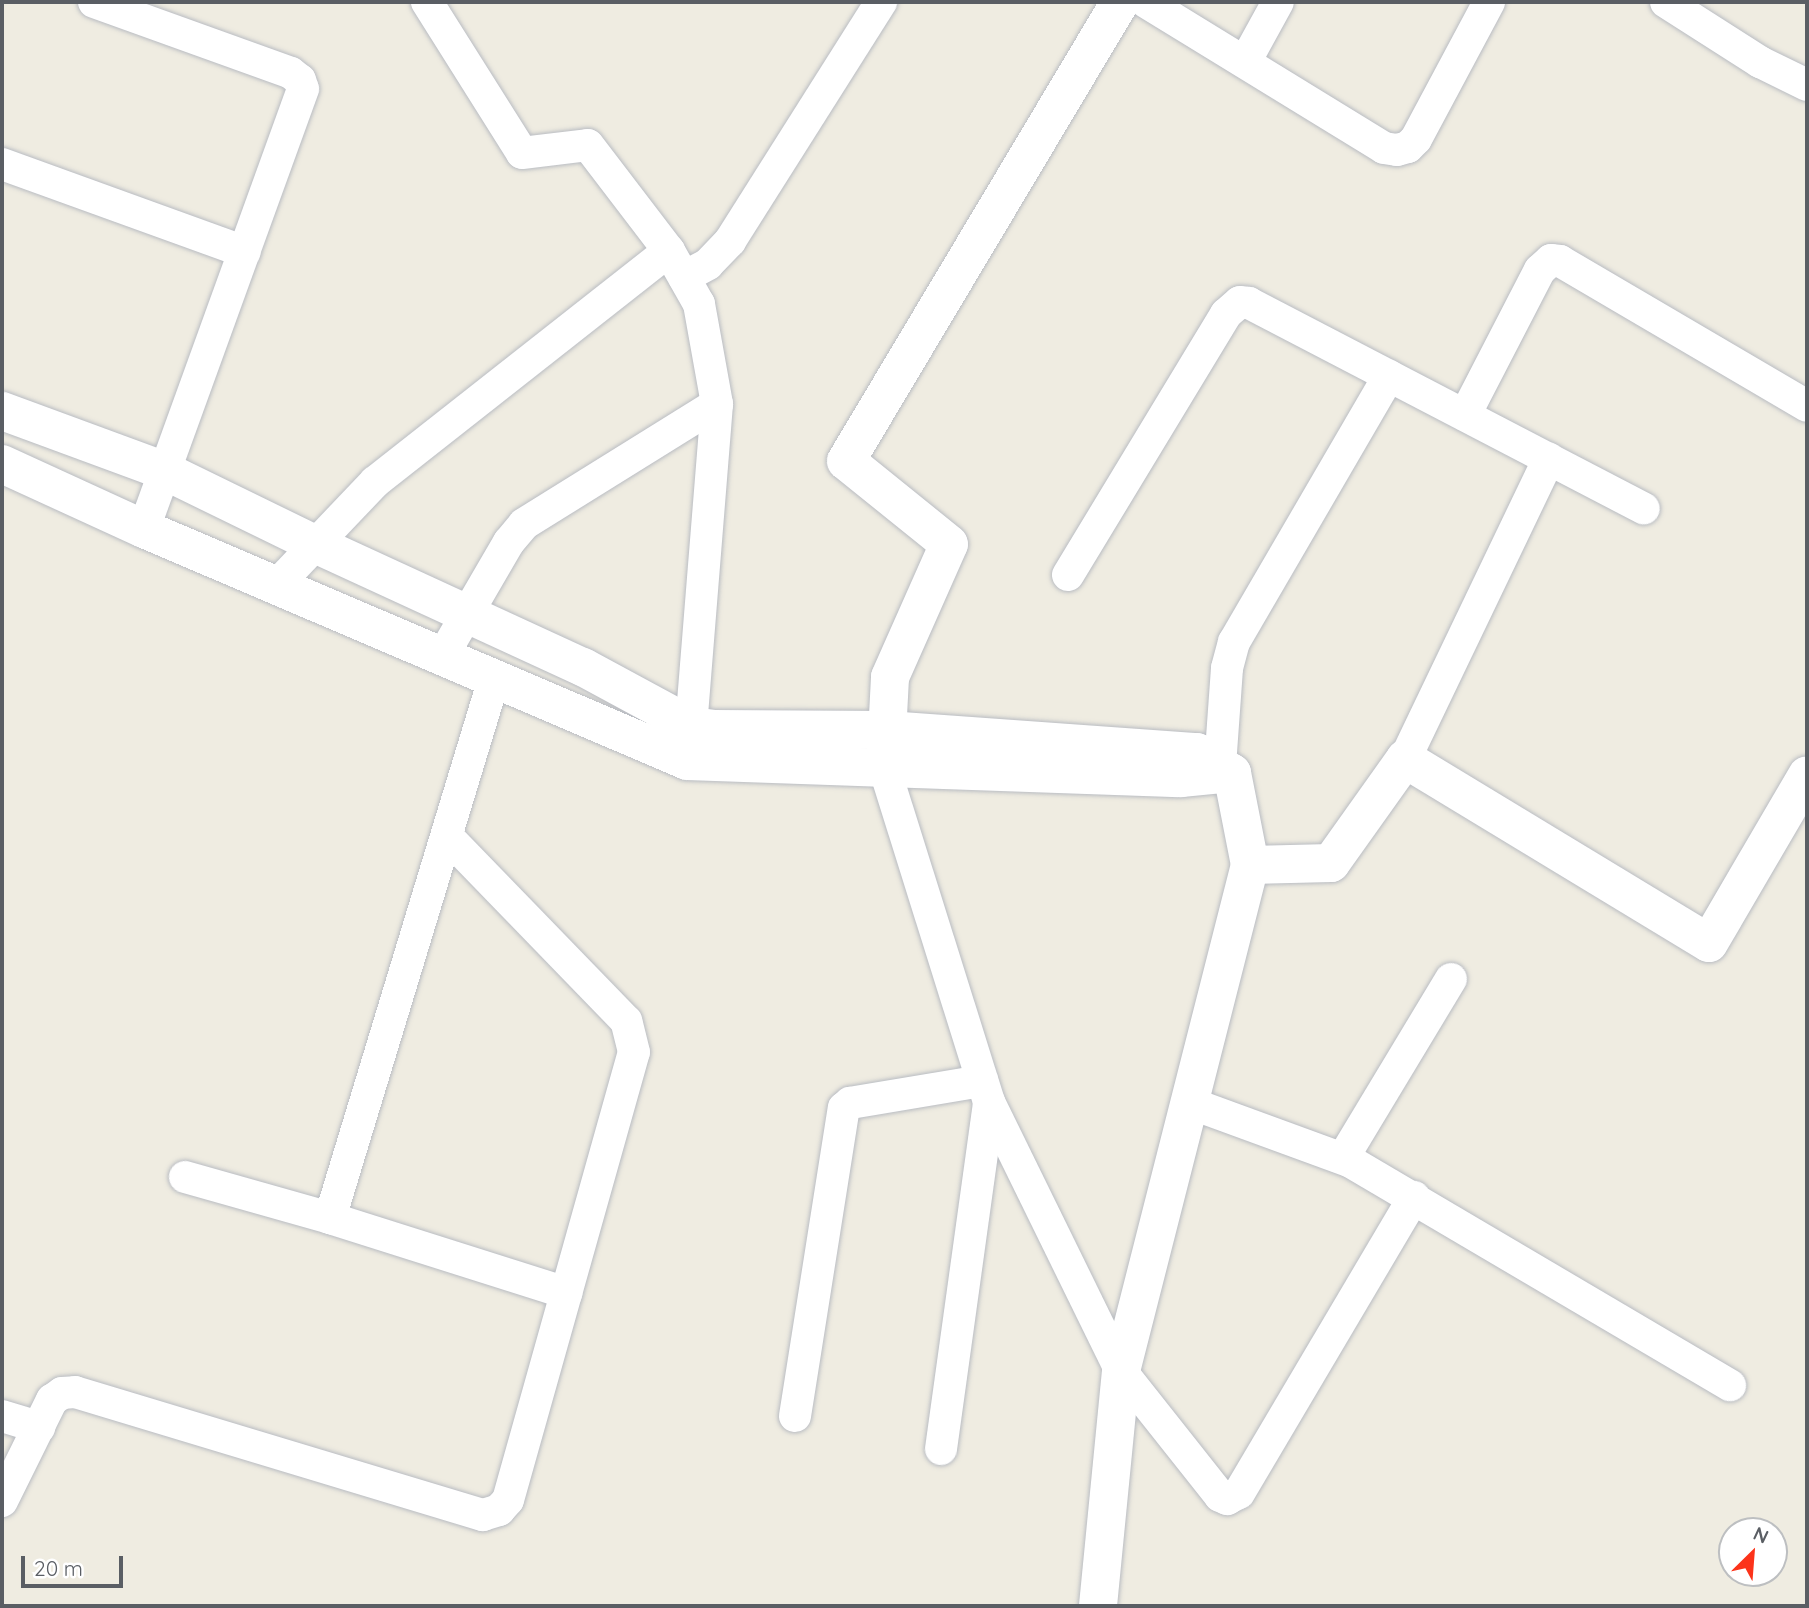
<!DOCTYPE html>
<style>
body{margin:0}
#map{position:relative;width:1809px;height:1608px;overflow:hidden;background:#efece1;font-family:Quicksand,sans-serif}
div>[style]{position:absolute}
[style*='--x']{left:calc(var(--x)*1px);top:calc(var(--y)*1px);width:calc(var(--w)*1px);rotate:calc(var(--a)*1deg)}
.roads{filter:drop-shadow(0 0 2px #b9bcc2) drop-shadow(0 0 2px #b9bcc2)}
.minor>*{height:32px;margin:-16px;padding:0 16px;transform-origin:16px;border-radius:16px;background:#fff}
.tertiary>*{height:38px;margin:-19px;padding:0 19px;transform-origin:19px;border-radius:19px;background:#fff}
span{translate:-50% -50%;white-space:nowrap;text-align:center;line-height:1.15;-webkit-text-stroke:7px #fff;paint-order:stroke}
.frame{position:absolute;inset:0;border:4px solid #5a5e64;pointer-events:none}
.north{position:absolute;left:1718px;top:1517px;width:70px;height:70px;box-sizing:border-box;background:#fff;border:2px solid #bdbfc1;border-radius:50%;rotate:25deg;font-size:19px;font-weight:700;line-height:28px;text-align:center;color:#5a5e64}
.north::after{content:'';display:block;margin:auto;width:24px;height:32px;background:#fc331a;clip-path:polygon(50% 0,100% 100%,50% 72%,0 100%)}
.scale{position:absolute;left:21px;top:1556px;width:102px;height:32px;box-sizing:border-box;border:4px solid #5a5e64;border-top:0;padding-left:9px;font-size:21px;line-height:24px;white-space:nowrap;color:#5a5e64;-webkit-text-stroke:5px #fff;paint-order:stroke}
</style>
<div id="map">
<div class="roads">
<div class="minor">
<i style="--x:94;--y:2;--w:209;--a:19.8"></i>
<i style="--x:291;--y:73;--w:11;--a:38"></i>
<i style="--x:300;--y:80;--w:9;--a:72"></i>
<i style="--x:303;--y:89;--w:468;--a:109.9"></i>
<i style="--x:427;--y:2;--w:178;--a:57.8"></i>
<i style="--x:522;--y:153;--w:66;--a:-6.9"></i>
<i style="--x:588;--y:145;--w:133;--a:52.6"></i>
<i style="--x:669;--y:251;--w:61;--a:60.5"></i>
<i style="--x:699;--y:304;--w:102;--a:79.8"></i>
<i style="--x:717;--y:404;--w:346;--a:94.6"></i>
<i style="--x:1146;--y:2;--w:279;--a:31.5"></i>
<i style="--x:1384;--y:148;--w:13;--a:9"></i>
<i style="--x:1397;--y:150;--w:11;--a:-15"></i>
<i style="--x:1408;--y:147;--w:11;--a:-45"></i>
<i style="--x:1416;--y:139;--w:155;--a:-61.9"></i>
<i style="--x:1666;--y:2;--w:112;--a:32.6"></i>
<i style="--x:1760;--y:62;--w:52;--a:26.1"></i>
<i style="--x:1245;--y:62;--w:68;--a:-61.2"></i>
<i style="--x:2;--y:164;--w:258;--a:19.9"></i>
<i style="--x:684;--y:277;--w:27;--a:-28"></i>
<i style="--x:708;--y:264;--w:32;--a:-46"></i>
<i style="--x:730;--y:241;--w:283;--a:-57.7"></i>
<i style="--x:1465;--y:415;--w:163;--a:-62.7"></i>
<i style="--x:1540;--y:270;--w:15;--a:-42"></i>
<i style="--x:1551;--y:260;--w:9;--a:6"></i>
<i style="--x:1560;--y:261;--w:286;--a:30.4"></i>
<i style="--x:1068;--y:575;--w:305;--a:-58.8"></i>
<i style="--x:1226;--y:314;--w:18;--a:-41"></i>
<i style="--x:1240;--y:302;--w:9;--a:6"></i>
<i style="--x:1249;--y:303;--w:445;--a:27.5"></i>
<i style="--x:276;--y:586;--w:144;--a:-46.4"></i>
<i style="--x:375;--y:482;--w:374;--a:-38.2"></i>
<i style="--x:442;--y:657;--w:133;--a:-59.8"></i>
<i style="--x:509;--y:542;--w:23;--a:-50"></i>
<i style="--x:524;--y:524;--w:227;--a:-31.9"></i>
<i style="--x:1405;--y:759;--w:333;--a:-64.4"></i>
<i style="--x:1220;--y:766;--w:98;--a:-85.9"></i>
<i style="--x:1227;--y:668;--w:27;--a:-75"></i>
<i style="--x:1234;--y:642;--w:308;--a:-59.8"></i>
<i style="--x:885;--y:770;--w:348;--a:72.6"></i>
<i style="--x:989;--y:1102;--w:300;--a:63.9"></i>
<i style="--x:1121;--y:1371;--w:159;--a:51.6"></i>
<i style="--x:1220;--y:1496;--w:8;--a:23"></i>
<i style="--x:1227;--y:1499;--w:13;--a:-27"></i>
<i style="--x:1239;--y:1493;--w:344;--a:-59.4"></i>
<i style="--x:1190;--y:1103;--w:171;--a:20.1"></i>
<i style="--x:1351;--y:1162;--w:440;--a:30.5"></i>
<i style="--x:1343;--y:1158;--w:209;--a:-58.9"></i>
<i style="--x:185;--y:1177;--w:151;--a:15.8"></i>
<i style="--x:330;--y:1218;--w:248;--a:17.6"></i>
<i style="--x:330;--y:1218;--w:563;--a:-73.08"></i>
<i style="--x:2;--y:1416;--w:39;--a:17"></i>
<i style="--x:795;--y:1416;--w:312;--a:-81"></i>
<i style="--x:844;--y:1108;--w:8;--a:-40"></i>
<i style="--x:850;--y:1103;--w:134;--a:-9.5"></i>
<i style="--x:941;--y:1449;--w:350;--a:-82.1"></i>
<i style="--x:2;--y:1501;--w:113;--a:-63.7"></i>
<i style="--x:52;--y:1400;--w:12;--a:-35"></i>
<i style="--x:62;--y:1393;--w:13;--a:-4"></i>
<i style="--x:75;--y:1392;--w:426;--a:16.8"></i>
<i style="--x:483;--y:1515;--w:17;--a:-17"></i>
<i style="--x:499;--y:1510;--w:13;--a:-48"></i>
<i style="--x:508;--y:1500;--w:465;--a:-74.3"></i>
<i style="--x:634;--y:1052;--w:32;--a:-104"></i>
<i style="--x:626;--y:1021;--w:257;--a:-134.1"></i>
</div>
<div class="tertiary">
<i style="--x:2;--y:411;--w:174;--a:20.2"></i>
<i style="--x:165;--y:471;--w:167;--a:26"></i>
<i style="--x:315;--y:544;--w:295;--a:24.7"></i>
<i style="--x:583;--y:667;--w:124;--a:28.4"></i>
<i style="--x:692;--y:726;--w:21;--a:8"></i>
<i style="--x:713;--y:729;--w:174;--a:0.3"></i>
<i style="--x:887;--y:730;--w:311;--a:4.1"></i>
<i style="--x:1197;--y:752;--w:41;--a:31"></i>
<i style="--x:1232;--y:773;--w:94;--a:78.9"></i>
<i style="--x:1250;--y:865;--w:522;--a:104.3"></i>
<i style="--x:1121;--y:1371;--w:236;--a:95.6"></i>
<i style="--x:2;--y:464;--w:156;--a:24.6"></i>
<i style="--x:144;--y:529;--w:590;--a:23.13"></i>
<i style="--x:687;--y:761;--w:494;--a:2"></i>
<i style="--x:1181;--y:778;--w:51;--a:-5.6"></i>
<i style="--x:886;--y:754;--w:77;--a:-87"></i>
<i style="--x:890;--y:677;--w:145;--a:-66.1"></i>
<i style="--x:949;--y:544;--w:132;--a:-141.1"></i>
<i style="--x:846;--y:461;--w:535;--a:-59.16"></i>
<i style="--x:1250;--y:865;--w:81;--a:-1.4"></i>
<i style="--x:1331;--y:863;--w:128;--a:-54.6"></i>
<i style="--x:1405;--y:759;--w:355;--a:31.2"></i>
<i style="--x:1709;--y:943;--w:194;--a:-59.7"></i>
</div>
</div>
<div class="frame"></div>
<div class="north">N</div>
<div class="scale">20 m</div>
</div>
